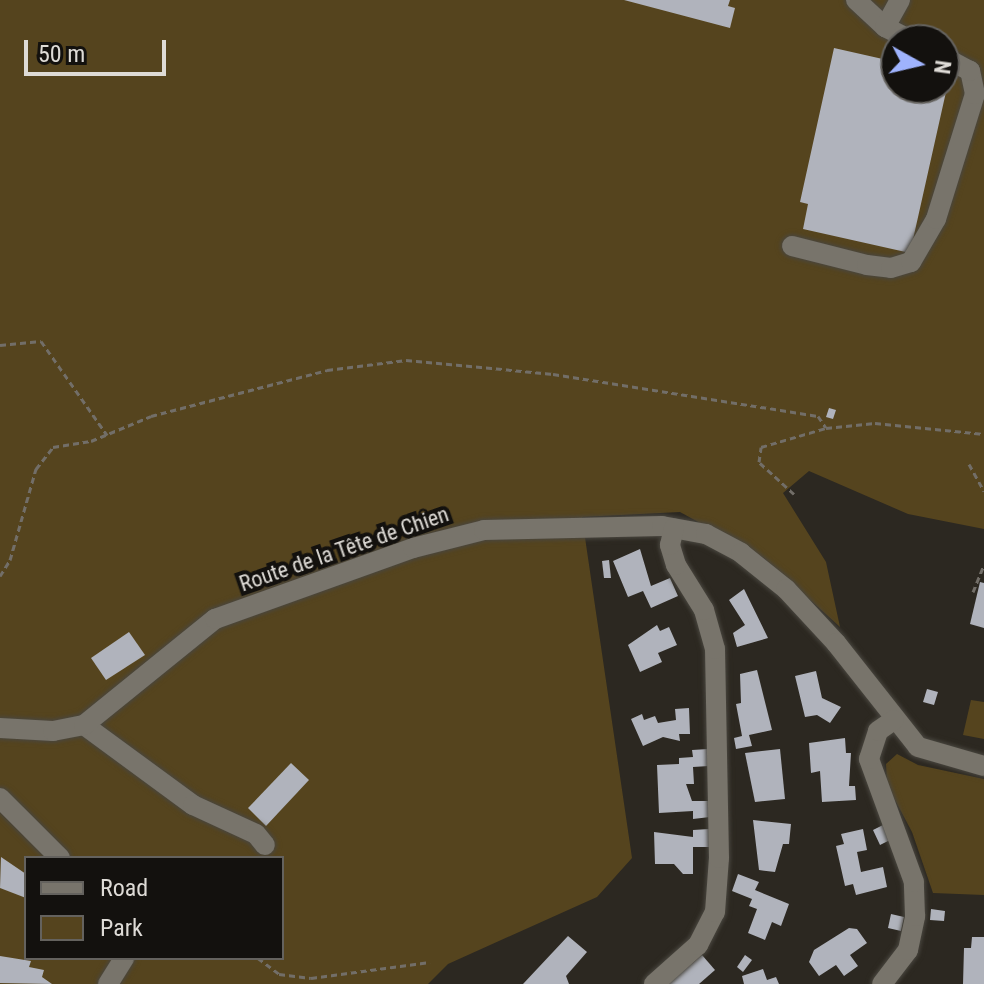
<!DOCTYPE html>
<meta charset="utf-8">
<style>
body{margin:0}
#map{position:relative;width:984px;height:984px;overflow:hidden;background:#2c2821;font-family:"Roboto Condensed",sans-serif}
div>[style]{position:absolute}
[style*='--x']{left:calc(var(--x)*1px);top:calc(var(--y)*1px);width:calc(var(--w)*1px);rotate:calc(var(--a)*1deg)}
.green>*{inset:0;background:#55441e}
.building>*{inset:0;background:#b0b3bc}
.path>*{height:3px;margin-top:-1.5px;transform-origin:0;background:repeating-linear-gradient(90deg,#726e68 0 6px,transparent 0 10px)}
.roads{filter:drop-shadow(0 0 2px #49463f) drop-shadow(0 0 2px #49463f)}
.minor>*{height:20px;margin:-10px;padding:0 10px;transform-origin:10px;border-radius:10px;background:#78746b}
span{translate:-50% -50%;white-space:nowrap;text-align:center;line-height:1.15;-webkit-text-stroke:8px #13110e;paint-order:stroke}
.street-label{font-size:22px;color:#dedbd6}
.legend{position:absolute;left:24px;top:856px;width:260px;height:104px;box-sizing:border-box;background:#13110e;border:2px solid #64625e;margin:0;padding:10px 14px;list-style:none;font-size:24px;color:#dedbd6}
.legend li{display:flex;align-items:center;gap:16px;height:40px}
.legend b{width:40px;border:2px solid #64625e}
.north{position:absolute;left:880px;top:24px;width:80px;height:80px;box-sizing:border-box;background:#13110e;border:2px solid #64625e;border-radius:50%;rotate:98deg;font-size:22px;font-weight:700;line-height:32px;text-align:center;color:#dedbd6}
.north::after{content:'';display:block;margin:auto;width:28px;height:36px;background:#9fb3fd;clip-path:polygon(50% 0,100% 100%,50% 72%,0 100%)}
.scale{position:absolute;left:24px;top:40px;width:142px;height:36px;box-sizing:border-box;border:4px solid #dedbd6;border-top:0;padding-left:10px;font-size:24px;line-height:28px;white-space:nowrap;color:#dedbd6;-webkit-text-stroke:6px #13110e;paint-order:stroke}
</style>
<div id="map">
<div class="green">
<i style="clip-path:polygon(evenodd,0 0,984px 0,984px 529px,908px 514px,809px 471px,783px 493px,826px 562px,840px 627px,764px 558px,680px 512px,582px 517px,632px 858px,597px 897px,448px 964px,428px 984px,0 984px,0 0,896px 40px,944px 40px,944px 88px,896px 88px,896px 40px,0 0,26px 858px,282px 858px,282px 958px,26px 958px,26px 858px)"></i>
<i style="clip-path:polygon(971px 700px,984px 702px,984px 739px,963px 735px)"></i>
<i style="clip-path:polygon(897px 754px,918px 765px,984px 779px,984px 895px,933px 893px,912px 832px,887px 785px,886px 764px)"></i>
</div>
<div class="building">
<i style="clip-path:polygon(624px 0,730px 0,728px 6px,735px 8px,730px 28px)"></i>
<i style="clip-path:polygon(834px 48px,896px 62px,896px 88px,944px 88px,944px 73px,950px 74px,910px 253px,803px 229px,808px 204px,800px 202px)"></i>
<i style="clip-path:polygon(829px 408px,836px 410px,833px 419px,826px 417px)"></i>
<i style="clip-path:polygon(640px 549px,651px 586px,670px 578px,678px 596px,651px 608px,643px 591px,628px 597px,613px 561px)"></i>
<i style="clip-path:polygon(609px 560px,611px 578px,604px 578px,602px 561px)"></i>
<i style="clip-path:polygon(980px 582px,984px 583px,984px 628px,970px 624px)"></i>
<i style="clip-path:polygon(744px 589px,768px 638px,737px 647px,733px 633px,745px 625px,729px 600px)"></i>
<i style="clip-path:polygon(657px 625px,660px 631px,669px 627px,677px 645px,658px 653px,662px 662px,640px 672px,628px 645px)"></i>
<i style="clip-path:polygon(129px 632px,145px 655px,106px 680px,91px 658px)"></i>
<i style="clip-path:polygon(757px 670px,772px 730px,749px 735px,752px 746px,736px 749px,734px 738px,742px 736px,736px 704px,741px 703px,740px 674px)"></i>
<i style="clip-path:polygon(816px 671px,822px 698px,841px 707px,830px 723px,817px 715px,805px 717px,795px 676px)"></i>
<i style="clip-path:polygon(927px 689px,938px 692px,934px 705px,923px 702px)"></i>
<i style="clip-path:polygon(689px 708px,690px 734px,679px 734px,680px 741px,663px 737px,643px 746px,631px 719px,642px 714px,644px 720px,655px 716px,658px 723px,676px 720px,675px 709px)"></i>
<i style="clip-path:polygon(845px 738px,846px 753px,851px 753px,849px 786px,855px 786px,856px 800px,822px 802px,820px 771px,811px 773px,809px 743px)"></i>
<i style="clip-path:polygon(708px 749px,709px 766px,693px 767px,694px 784px,686px 784px,692px 801px,709px 801px,710px 817px,693px 819px,693px 811px,659px 813px,657px 765px,679px 764px,679px 758px,693px 757px,692px 750px)"></i>
<i style="clip-path:polygon(780px 749px,785px 799px,755px 802px,745px 753px)"></i>
<i style="clip-path:polygon(291px 763px,309px 780px,266px 826px,248px 808px)"></i>
<i style="clip-path:polygon(753px 820px,791px 824px,789px 844px,783px 844px,775px 872px,759px 870px)"></i>
<i style="clip-path:polygon(885px 824px,892px 839px,880px 845px,873px 830px)"></i>
<i style="clip-path:polygon(709px 829px,709px 847px,693px 847px,693px 874px,683px 874px,674px 864px,655px 864px,654px 832px,693px 837px,693px 830px)"></i>
<i style="clip-path:polygon(863px 829px,867px 850px,857px 852px,861px 872px,883px 867px,887px 887px,856px 895px,853px 884px,845px 886px,836px 846px,844px 844px,841px 834px)"></i>
<i style="clip-path:polygon(1px 857px,26px 874px,26px 898px,0 888px)"></i>
<i style="clip-path:polygon(738px 874px,759px 882px,755px 890px,789px 904px,781px 926px,772px 922px,765px 940px,748px 933px,757px 909px,749px 906px,752px 899px,732px 891px)"></i>
<i style="clip-path:polygon(931px 909px,945px 911px,944px 921px,930px 920px)"></i>
<i style="clip-path:polygon(891px 914px,904px 917px,901px 931px,888px 928px)"></i>
<i style="clip-path:polygon(849px 928px,857px 929px,867px 943px,850px 955px,858px 966px,844px 976px,836px 965px,819px 976px,809px 962px,814px 950px)"></i>
<i style="clip-path:polygon(568px 936px,587px 952px,566px 976px,569px 984px,523px 984px)"></i>
<i style="clip-path:polygon(972px 937px,984px 937px,984px 984px,963px 984px,964px 948px,971px 948px)"></i>
<i style="clip-path:polygon(702px 955px,715px 970px,699px 984px,668px 984px)"></i>
<i style="clip-path:polygon(745px 955px,752px 960px,743px 972px,737px 967px)"></i>
<i style="clip-path:polygon(0 956px,31px 961px,29px 967px,44px 970px,42px 977px,52px 984px,0 983px)"></i>
<i style="clip-path:polygon(763px 969px,767px 980px,776px 977px,779px 984px,744px 984px,742px 976px)"></i>
</div>
<div class="path">
<i style="--x:0;--y:345;--w:41;--a:-5.6"></i>
<i style="--x:41;--y:341;--w:115;--a:54.9"></i>
<i style="--x:969;--y:464;--w:31;--a:61"></i>
<i style="--x:794;--y:494;--w:47;--a:-137.6"></i>
<i style="--x:759;--y:462;--w:15;--a:-82"></i>
<i style="--x:761;--y:447;--w:68;--a:-16.3"></i>
<i style="--x:826;--y:428;--w:49;--a:-5.8"></i>
<i style="--x:875;--y:423;--w:110;--a:5.8"></i>
<i style="--x:0;--y:576;--w:19;--a:-58"></i>
<i style="--x:10;--y:560;--w:95;--a:-74.1"></i>
<i style="--x:36;--y:469;--w:28;--a:-52"></i>
<i style="--x:53;--y:447;--w:38;--a:-9"></i>
<i style="--x:91;--y:441;--w:65;--a:-22.6"></i>
<i style="--x:151;--y:416;--w:182;--a:-14.6"></i>
<i style="--x:327;--y:370;--w:80;--a:-7.2"></i>
<i style="--x:406;--y:360;--w:148;--a:5.4"></i>
<i style="--x:553;--y:374;--w:268;--a:9"></i>
<i style="--x:818;--y:416;--w:14;--a:56"></i>
<i style="--x:973;--y:592;--w:29;--a:-68"></i>
<i style="--x:258;--y:958;--w:26;--a:37"></i>
<i style="--x:279;--y:974;--w:32;--a:7"></i>
<i style="--x:311;--y:978;--w:120;--a:-7.7"></i>
</div>
<div class="roads">
<div class="minor">
<i style="--x:856;--y:0;--w:40;--a:43"></i>
<i style="--x:885;--y:27;--w:29;--a:27"></i>
<i style="--x:885;--y:27;--w:31;--a:-61"></i>
<i style="--x:792;--y:246;--w:77;--a:14.2"></i>
<i style="--x:867;--y:265;--w:24;--a:7"></i>
<i style="--x:891;--y:268;--w:21;--a:-17"></i>
<i style="--x:911;--y:262;--w:50;--a:-59.8"></i>
<i style="--x:936;--y:219;--w:131;--a:-72.7"></i>
<i style="--x:975;--y:94;--w:24;--a:-102"></i>
<i style="--x:970;--y:71;--w:30;--a:-152"></i>
<i style="--x:84;--y:725;--w:135;--a:36.3"></i>
<i style="--x:193;--y:805;--w:69;--a:24.7"></i>
<i style="--x:256;--y:834;--w:14;--a:51"></i>
<i style="--x:0;--y:728;--w:53;--a:3.2"></i>
<i style="--x:53;--y:731;--w:32;--a:-11"></i>
<i style="--x:84;--y:725;--w:169;--a:-39"></i>
<i style="--x:215;--y:619;--w:210;--a:-19.7"></i>
<i style="--x:413;--y:548;--w:73;--a:-14.2"></i>
<i style="--x:484;--y:530;--w:178;--a:-1.3"></i>
<i style="--x:662;--y:526;--w:45;--a:10.3"></i>
<i style="--x:706;--y:534;--w:40;--a:28"></i>
<i style="--x:741;--y:553;--w:58;--a:38.7"></i>
<i style="--x:786;--y:589;--w:74;--a:47.2"></i>
<i style="--x:836;--y:643;--w:132;--a:51.7"></i>
<i style="--x:918;--y:747;--w:69;--a:16.1"></i>
<i style="--x:0;--y:798;--w:85;--a:45"></i>
<i style="--x:108;--y:984;--w:31;--a:-58"></i>
<i style="--x:654;--y:984;--w:59;--a:-41.6"></i>
<i style="--x:698;--y:945;--w:37;--a:-63"></i>
<i style="--x:715;--y:912;--w:54;--a:-85.8"></i>
<i style="--x:719;--y:858;--w:209;--a:-91.1"></i>
<i style="--x:715;--y:649;--w:41;--a:-105.8"></i>
<i style="--x:704;--y:610;--w:53;--a:-121.9"></i>
<i style="--x:676;--y:565;--w:21;--a:-107"></i>
<i style="--x:670;--y:545;--w:17;--a:-77"></i>
<i style="--x:882;--y:984;--w:43;--a:-52.6"></i>
<i style="--x:908;--y:950;--w:35;--a:-78"></i>
<i style="--x:915;--y:916;--w:34;--a:-92"></i>
<i style="--x:914;--y:882;--w:131;--a:-110.1"></i>
<i style="--x:869;--y:759;--w:29;--a:-72"></i>
<i style="--x:878;--y:731;--w:19;--a:-35"></i>
</div>
</div>
<div class="street-label">
<span style="left:344px;top:549px;rotate:-19deg">Route de la Tête de Chien</span>
</div>
<ul class="legend">
<li><b style="height:10px;background:#78746b"></b>Road</li>
<li><b style="height:22px;background:#55441e"></b>Park</li>
</ul>
<div class="north">N</div>
<div class="scale">50 m</div>
</div>
